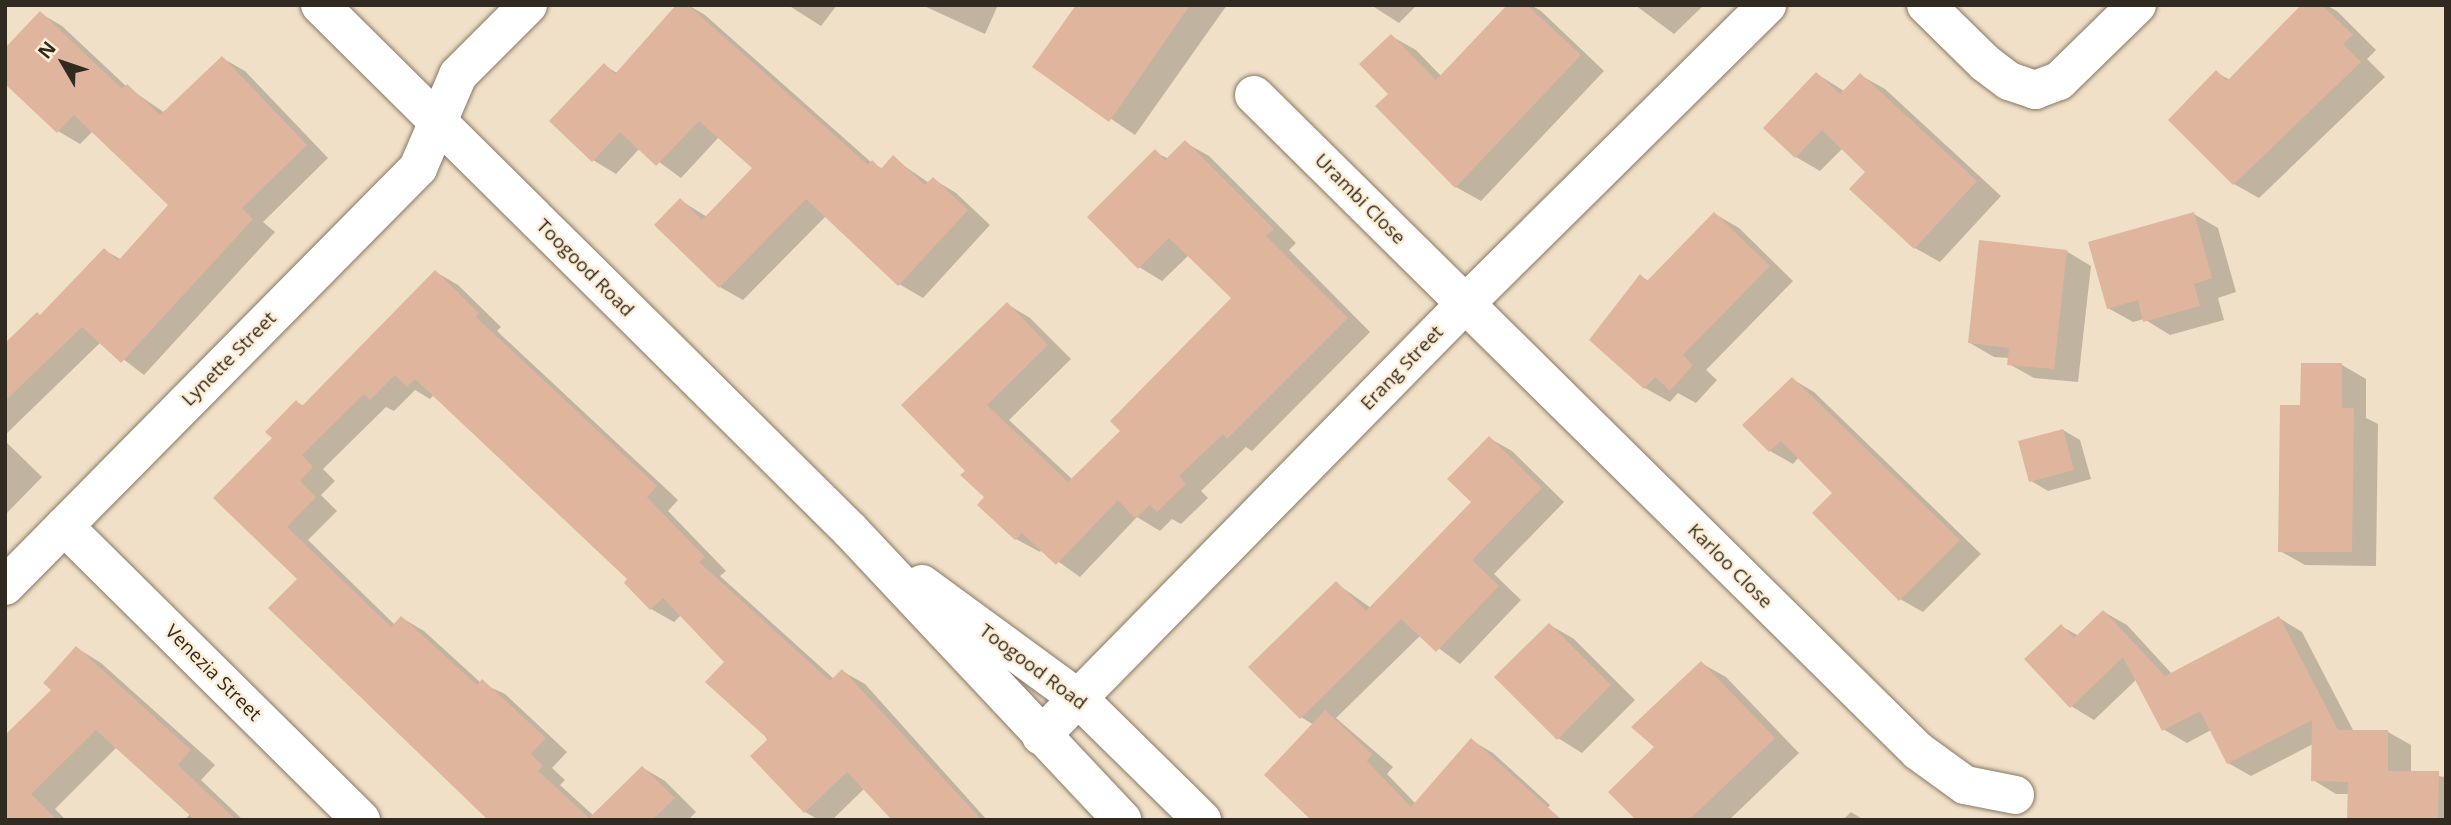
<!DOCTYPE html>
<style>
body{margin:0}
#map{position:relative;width:2451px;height:825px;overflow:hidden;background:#f1e0c8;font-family:"Open Sans",sans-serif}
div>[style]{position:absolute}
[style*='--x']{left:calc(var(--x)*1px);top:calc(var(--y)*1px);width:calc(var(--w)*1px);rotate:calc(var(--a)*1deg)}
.shadow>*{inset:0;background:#0003}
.building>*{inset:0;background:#e0b59e}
.roads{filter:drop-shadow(0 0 2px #887862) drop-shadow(0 0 2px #887862)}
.minor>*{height:38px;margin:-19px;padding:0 19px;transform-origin:19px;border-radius:19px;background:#fff}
.tertiary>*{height:38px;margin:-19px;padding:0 19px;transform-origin:19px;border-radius:19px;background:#fff}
span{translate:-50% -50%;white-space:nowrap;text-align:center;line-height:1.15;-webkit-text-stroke:5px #ffeed5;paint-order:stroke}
.street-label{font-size:19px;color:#302a21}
.frame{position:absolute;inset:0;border:7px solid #302a21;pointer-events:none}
.north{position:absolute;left:28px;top:28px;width:70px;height:70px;-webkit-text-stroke:5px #ffeed5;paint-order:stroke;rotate:309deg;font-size:19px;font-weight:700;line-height:28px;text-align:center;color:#302a21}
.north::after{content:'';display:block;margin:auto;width:24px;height:32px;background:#302a21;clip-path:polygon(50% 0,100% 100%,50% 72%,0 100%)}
</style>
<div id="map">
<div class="shadow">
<i style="clip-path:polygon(688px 5px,705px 15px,872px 163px,883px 169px,893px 158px,929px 183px,933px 179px,956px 193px,990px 225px,923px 298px,899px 284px,826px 216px,743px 300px,720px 287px,656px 225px,680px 200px,707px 217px,754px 168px,719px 137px,681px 178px,640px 148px,616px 174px,593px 160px,604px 65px,617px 73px)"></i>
<i style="clip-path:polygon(788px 5px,837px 5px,821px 26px)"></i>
<i style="clip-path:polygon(922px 5px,998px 5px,985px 34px)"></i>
<i style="clip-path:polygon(1081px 5px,1227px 5px,1135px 135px,1034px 67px)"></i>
<i style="clip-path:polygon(1371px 5px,1417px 5px,1399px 23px)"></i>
<i style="clip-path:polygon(1509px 5px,1531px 5px,1541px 11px,1604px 71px,1481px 201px,1456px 187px,1391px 94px,1391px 36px,1416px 50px,1442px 77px)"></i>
<i style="clip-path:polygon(1635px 5px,1704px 5px,1674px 34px)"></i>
<i style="clip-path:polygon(2304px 5px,2326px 5px,2337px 11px,2376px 50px,2367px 59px,2385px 77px,2259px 198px,2234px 184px,2170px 120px,2216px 72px,2230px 80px)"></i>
<i style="clip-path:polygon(40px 13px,62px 26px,127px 87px,165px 113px,222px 58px,245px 71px,328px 158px,263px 222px,275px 232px,144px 375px,101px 342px,5px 435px,5px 345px,41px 316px,104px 250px,122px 260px,170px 205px,93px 131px,80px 144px,58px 131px)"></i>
<i style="clip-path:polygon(1817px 74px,1844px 91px,1860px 75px,1885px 89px,2001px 196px,1940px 262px,1915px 248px,1868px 172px,1843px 148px,1820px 171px,1796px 157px)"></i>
<i style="clip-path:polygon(1186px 143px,1209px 156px,1296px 243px,1289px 250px,1370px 332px,1252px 451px,1246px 447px,1201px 491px,1208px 498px,1181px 524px,1172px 519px,1160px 531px,1137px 517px,1080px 577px,1042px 550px,1040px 552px,1016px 539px,980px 505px,987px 497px,967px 471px,1007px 304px,1030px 318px,1071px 359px,1009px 420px,1073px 480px,1122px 431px,1233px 298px,1189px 255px,1162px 281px,1139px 267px,1155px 152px,1169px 159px)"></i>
<i style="clip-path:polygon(1715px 214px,1739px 228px,1793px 281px,1706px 370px,1717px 380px,1696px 403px,1678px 393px,1670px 402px,1645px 388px,1592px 339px,1640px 276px,1649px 281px)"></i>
<i style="clip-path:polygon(2194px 214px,2218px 228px,2236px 292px,2218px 298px,2224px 320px,2170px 335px,2144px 319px,2133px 322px,2108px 308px)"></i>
<i style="clip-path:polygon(2066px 251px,2091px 266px,2078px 382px,2034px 378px,2009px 364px,2010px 358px,1994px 357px,1970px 343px)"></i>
<i style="clip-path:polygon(436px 272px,458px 285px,501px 327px,497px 331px,678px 500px,668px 511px,726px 571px,720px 576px,834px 679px,842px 671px,865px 684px,987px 820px,895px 820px,865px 788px,832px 820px,819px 820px,805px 812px,726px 662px,681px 615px,674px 622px,651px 609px,629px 579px,434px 395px,430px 399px,415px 390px,394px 411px,386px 407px,323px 469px,335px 481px,321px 495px,337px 511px,308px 540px,395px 625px,402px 618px,424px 631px,481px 683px,505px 694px,567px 752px,552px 768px,565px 780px,560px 785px,594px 816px,643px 768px,665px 781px,696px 812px,688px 820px,492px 820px,299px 579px,215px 497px,274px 438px,296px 402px,304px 406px)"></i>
<i style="clip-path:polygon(2342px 365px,2366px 379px,2366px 418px,2378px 424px,2376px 566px,2305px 565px,2280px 551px)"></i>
<i style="clip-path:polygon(1792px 379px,1814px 392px,1981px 554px,1923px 612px,1900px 599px,1835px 493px,1799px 457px,1793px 464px,1770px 451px,1745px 425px)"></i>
<i style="clip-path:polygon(2063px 430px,2080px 440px,2091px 479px,2048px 491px,2031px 481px)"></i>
<i style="clip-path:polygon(1489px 438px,1512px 451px,1564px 502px,1494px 574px,1521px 600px,1460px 664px,1421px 635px,1336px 718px,1393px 767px,1387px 774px,1416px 804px,1471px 740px,1493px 753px,1550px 805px,1538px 820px,1318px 820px,1314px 725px,1301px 717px,1336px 583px,1371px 608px,1473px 502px)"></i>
<i style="clip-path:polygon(5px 441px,42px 477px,5px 515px)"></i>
<i style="clip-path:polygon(2104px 612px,2127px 625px,2172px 674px,2279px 618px,2302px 632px,2354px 732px,2388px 732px,2411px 745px,2411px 773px,2446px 777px,2446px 820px,2349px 820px,2349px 794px,2336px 794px,2313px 780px,2313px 744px,2251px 776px,2228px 763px,2211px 730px,2187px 743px,2163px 729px,2137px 679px,2094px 720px,2071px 706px,2061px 626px,2079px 636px)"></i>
<i style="clip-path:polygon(1550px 625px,1574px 639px,1635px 700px,1582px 753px,1558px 738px)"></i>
<i style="clip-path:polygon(77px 648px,101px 663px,215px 765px,201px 780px,243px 820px,185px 820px,190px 814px,117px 747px,55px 809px,66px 820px,5px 820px,53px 690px)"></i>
<i style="clip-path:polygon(1701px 663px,1726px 677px,1799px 753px,1729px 820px,1639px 820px,1657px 747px)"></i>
<i style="clip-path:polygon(1851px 812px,1864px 820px,1843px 820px)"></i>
</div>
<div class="building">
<i style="clip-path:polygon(676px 5px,688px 5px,868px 165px,872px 160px,881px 169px,893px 155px,925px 185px,933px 177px,968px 210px,898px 286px,806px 199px,719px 288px,654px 225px,680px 198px,702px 220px,752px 168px,699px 121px,656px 166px,620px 132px,592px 162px,549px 121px,604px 63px,615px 74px)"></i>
<i style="clip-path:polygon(1076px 5px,1190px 5px,1109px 122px,1032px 67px)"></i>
<i style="clip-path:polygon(1507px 5px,1527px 5px,1581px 55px,1455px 188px,1375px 106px,1388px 94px,1359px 64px,1391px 34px,1436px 80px)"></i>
<i style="clip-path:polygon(2301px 5px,2322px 5px,2353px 35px,2343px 44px,2361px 62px,2233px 185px,2168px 120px,2216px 70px,2227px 81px)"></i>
<i style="clip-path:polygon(40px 11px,122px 89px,127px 84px,160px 115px,222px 56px,307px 145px,242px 208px,253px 219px,121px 363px,82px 327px,5px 401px,5px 343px,37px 312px,40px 315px,104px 248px,118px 261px,168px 205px,74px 115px,57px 133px,5px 84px,5px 48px)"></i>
<i style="clip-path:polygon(1816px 72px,1840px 94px,1860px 73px,1977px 181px,1914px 249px,1849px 189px,1865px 172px,1822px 130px,1795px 158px,1763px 128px)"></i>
<i style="clip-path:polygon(1185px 140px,1274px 229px,1266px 236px,1348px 318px,1227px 439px,1223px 434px,1179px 476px,1186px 484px,1157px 512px,1150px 505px,1135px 519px,1118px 500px,1056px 565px,1022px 533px,1015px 540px,977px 505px,984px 497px,960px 475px,965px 471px,901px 405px,1007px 302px,1048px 345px,987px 405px,1068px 482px,1120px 431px,1110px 421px,1231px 298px,1169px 238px,1138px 269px,1087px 217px,1155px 149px,1165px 160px)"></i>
<i style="clip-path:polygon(1714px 212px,1770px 266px,1683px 355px,1693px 365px,1670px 391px,1655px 377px,1644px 389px,1589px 340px,1640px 274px,1647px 281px)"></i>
<i style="clip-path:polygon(2194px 212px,2212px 278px,2194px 284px,2200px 306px,2143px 322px,2138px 300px,2107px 309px,2088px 242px)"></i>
<i style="clip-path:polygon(1979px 240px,2067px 250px,2054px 369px,2007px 365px,2009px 348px,1968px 343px)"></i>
<i style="clip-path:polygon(435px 270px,479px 313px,476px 317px,657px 486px,647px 497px,705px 557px,699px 562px,830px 681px,842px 669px,982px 820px,892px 820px,847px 772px,804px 813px,750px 756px,768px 739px,705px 682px,724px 662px,663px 598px,650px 610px,624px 583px,627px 579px,415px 379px,407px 387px,395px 375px,370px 400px,364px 394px,302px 455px,313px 467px,300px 481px,316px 497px,287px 527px,391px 627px,401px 616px,477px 685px,482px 679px,546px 738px,531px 754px,543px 766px,538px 771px,589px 818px,642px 766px,675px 798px,652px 820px,488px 820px,268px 608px,297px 579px,213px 498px,272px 438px,265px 432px,296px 400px,302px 406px)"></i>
<i style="clip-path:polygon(2301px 363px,2342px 363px,2342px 408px,2354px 408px,2352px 552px,2278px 552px,2280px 405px,2300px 405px)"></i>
<i style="clip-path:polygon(1792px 377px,1960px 540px,1899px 601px,1812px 513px,1832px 493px,1781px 441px,1769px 452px,1742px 425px)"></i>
<i style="clip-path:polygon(2063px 429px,2074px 470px,2029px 482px,2018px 441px)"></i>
<i style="clip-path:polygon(1489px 436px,1542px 488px,1472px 560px,1499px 586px,1436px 652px,1401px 619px,1300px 719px,1248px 667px,1336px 581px,1366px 611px,1471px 502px,1447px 479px)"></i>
<i style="clip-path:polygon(2103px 610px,2165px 676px,2279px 616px,2338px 730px,2388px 730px,2388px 771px,2439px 771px,2438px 820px,2347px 820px,2348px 782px,2311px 781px,2312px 720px,2227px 764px,2200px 711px,2162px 731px,2123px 657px,2070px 708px,2024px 659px,2061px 624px,2074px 638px)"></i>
<i style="clip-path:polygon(1549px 623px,1611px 685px,1557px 740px,1494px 677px)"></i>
<i style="clip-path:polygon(76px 646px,191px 750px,178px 765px,236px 820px,195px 820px,96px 730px,31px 794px,57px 820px,5px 820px,5px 735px,51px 690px,43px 683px)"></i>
<i style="clip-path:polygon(1701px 661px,1775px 738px,1689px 820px,1636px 820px,1608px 792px,1654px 747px,1631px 727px)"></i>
<i style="clip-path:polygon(1325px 710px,1372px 754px,1367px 761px,1411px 807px,1471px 738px,1562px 820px,1311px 820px,1264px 775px)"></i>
</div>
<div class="roads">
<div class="minor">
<i style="--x:1926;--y:5;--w:83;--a:44.5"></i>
<i style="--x:1985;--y:63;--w:30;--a:37"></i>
<i style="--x:2009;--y:81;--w:28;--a:19"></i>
<i style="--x:2035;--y:90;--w:26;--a:-21"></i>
<i style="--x:2059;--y:81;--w:109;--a:-44.3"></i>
<i style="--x:1254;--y:95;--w:933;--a:44.65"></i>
<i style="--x:1918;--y:751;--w:58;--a:35.9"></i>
<i style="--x:1965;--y:785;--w:51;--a:11.3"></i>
<i style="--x:64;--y:526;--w:418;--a:44.7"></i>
<i style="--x:5;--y:586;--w:588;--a:-45.34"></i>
<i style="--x:418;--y:168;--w:101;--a:-66.7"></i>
<i style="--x:458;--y:75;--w:99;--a:-45"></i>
<i style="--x:1041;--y:736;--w:605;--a:-45.54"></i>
<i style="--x:1465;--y:304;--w:425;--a:-44.7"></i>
</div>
<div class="tertiary">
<i style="--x:320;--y:5;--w:746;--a:44.73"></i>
<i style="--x:850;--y:530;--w:398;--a:46.8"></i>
<i style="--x:922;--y:584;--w:193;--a:36.2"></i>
<i style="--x:1078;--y:698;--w:174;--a:44.5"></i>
</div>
</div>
<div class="street-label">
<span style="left:1360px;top:199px;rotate:45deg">Urambi Close</span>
<span style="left:585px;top:268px;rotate:45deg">Toogood Road</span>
<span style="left:229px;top:359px;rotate:-45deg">Lynette Street</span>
<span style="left:1402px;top:368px;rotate:-46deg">Erang Street</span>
<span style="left:1730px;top:566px;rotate:45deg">Karloo Close</span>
<span style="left:1033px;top:667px;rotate:37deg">Toogood Road</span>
<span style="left:213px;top:673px;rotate:45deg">Venezia Street</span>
</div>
<div class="frame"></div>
<div class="north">N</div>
</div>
